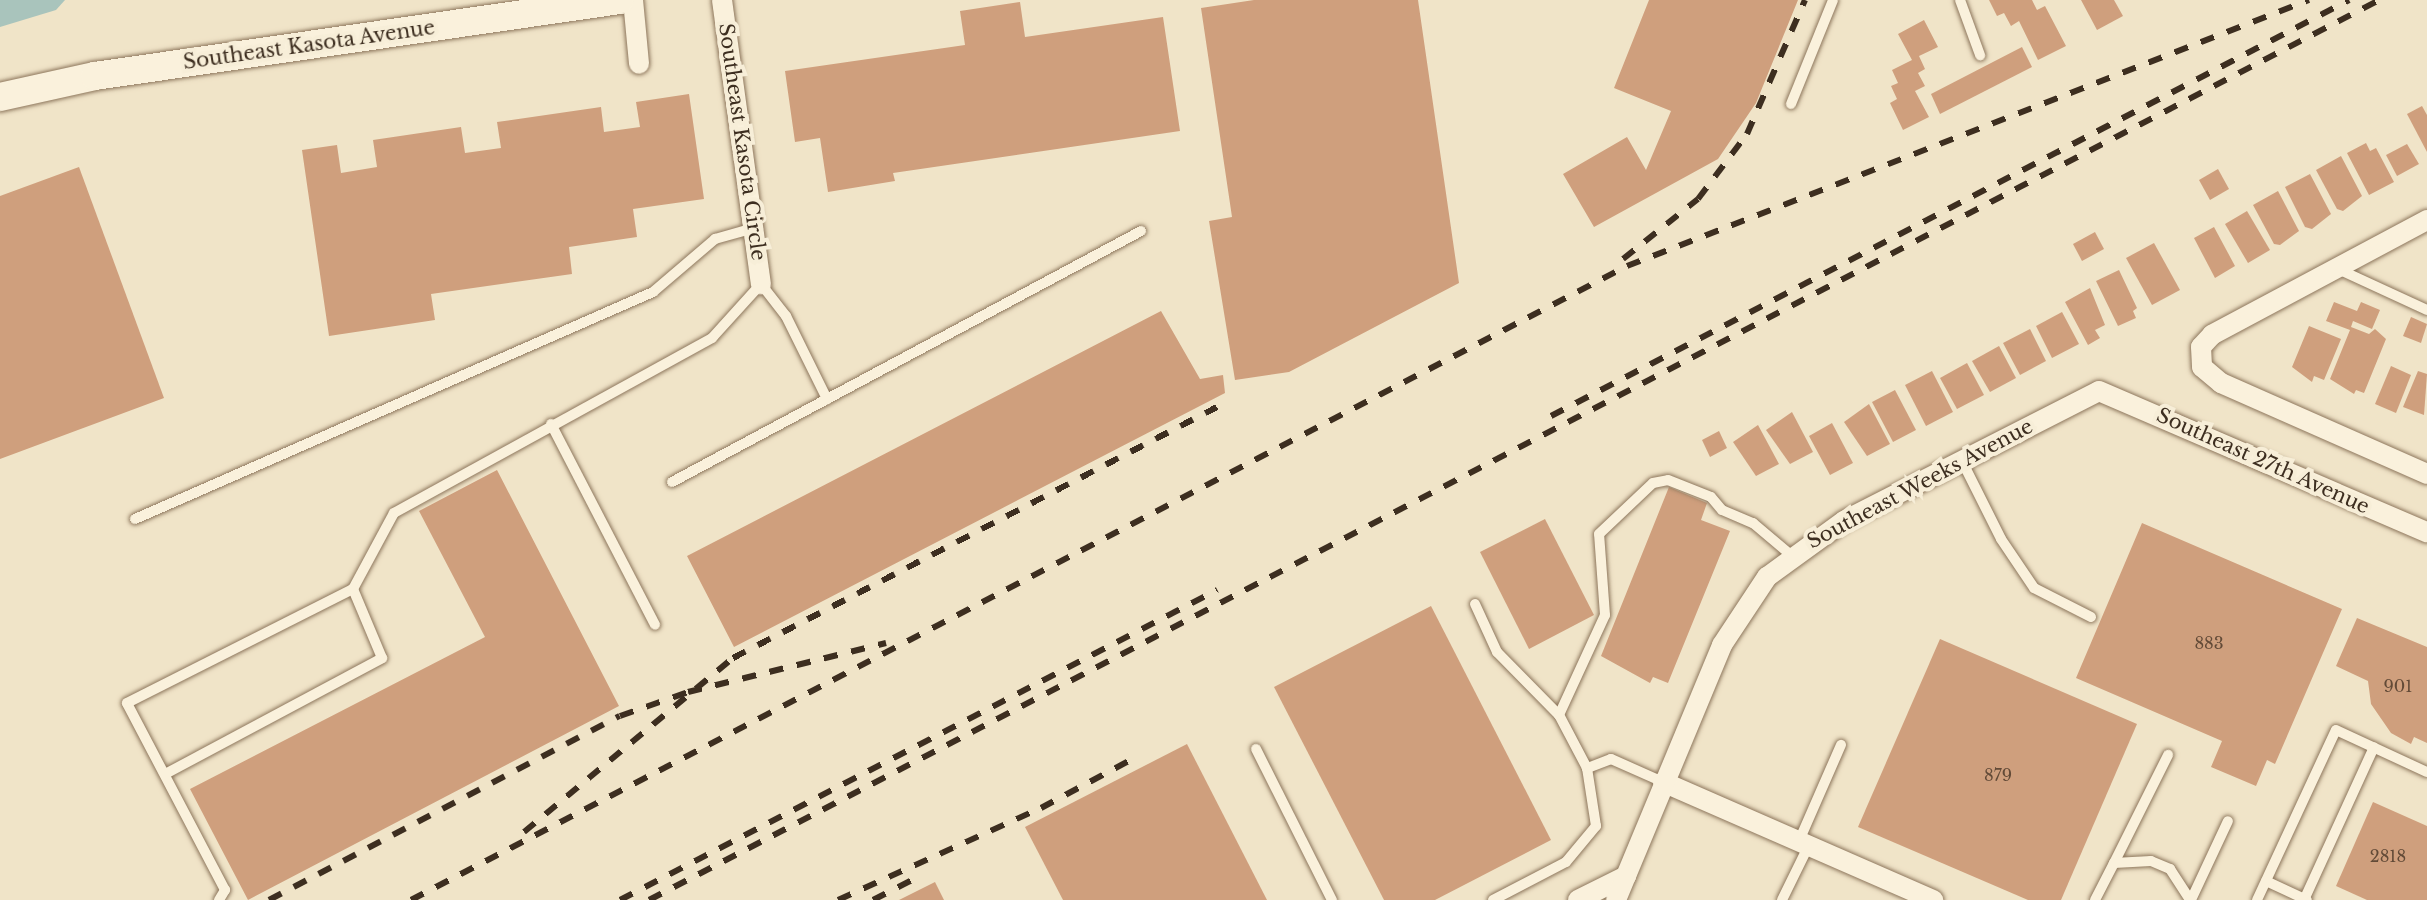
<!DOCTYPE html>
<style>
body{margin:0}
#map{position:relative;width:2427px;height:900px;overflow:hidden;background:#f0e4c8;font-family:"Libre Baskerville",serif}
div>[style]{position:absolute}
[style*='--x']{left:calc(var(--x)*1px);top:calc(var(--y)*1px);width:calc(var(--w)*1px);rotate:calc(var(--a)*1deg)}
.water>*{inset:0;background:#a9c4bc}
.building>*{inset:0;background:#cf9f7d}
.roads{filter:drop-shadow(0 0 2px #8d765c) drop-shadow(0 0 2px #8d765c)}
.lane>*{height:10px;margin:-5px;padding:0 5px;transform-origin:5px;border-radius:5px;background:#faf1dc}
.street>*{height:20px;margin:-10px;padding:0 10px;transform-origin:10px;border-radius:10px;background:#faf1dc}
.secondary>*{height:28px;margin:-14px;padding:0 14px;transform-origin:14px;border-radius:14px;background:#faf1dc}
.rail>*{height:6px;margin-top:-3px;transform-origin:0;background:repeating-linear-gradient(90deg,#3d2e20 0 14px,transparent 0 28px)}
span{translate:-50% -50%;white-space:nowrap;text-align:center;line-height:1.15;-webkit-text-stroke:8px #f7eed8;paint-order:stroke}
.number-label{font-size:16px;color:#624a37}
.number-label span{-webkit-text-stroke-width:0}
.street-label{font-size:20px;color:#3d2e20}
</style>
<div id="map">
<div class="water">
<i style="clip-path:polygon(0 0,65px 0,56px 10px,0 27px)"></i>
</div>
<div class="building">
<i style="clip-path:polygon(1254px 0,1418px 0,1459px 283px,1289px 372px,1235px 380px,1209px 221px,1232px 217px,1201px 8px)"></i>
<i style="clip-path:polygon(1649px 0,1798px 0,1756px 103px,1718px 159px,1594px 227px,1563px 174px,1627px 137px,1646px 170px,1671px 111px,1614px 88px)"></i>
<i style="clip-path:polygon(1989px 0,2032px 0,2037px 10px,2045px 6px,2066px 46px,2038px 60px,2019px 21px,2011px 26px,2004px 13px,1997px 16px)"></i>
<i style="clip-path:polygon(2081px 0,2114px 0,2123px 16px,2097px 30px)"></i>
<i style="clip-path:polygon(1020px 2px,1025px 37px,1163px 17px,1180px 131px,893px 173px,895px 181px,828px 192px,820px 138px,795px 142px,785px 71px,965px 45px,960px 11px)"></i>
<i style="clip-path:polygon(1924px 20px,1938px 47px,1919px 56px,1925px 69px,1918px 73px,1925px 86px,1915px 91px,1929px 117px,1903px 130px,1890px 103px,1897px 99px,1891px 86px,1898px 83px,1892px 70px,1912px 60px,1898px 34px)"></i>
<i style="clip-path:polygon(2022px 47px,2032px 67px,1940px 114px,1931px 94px)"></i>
<i style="clip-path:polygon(689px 94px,704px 199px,633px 209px,637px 237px,569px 247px,572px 274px,431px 294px,435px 320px,329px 336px,302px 150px,337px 145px,341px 173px,377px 167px,373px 140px,461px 127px,465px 153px,501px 148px,497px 122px,601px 107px,604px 132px,640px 127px,636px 102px)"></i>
<i style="clip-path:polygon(2422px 106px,2427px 115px,2427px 152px,2407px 114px)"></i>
<i style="clip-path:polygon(2366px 143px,2370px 151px,2376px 148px,2394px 182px,2369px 195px,2347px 153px)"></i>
<i style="clip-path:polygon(2407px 144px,2419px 164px,2397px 176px,2386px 155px)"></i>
<i style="clip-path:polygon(2341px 156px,2362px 196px,2343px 211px,2337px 209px,2316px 170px)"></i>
<i style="clip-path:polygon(79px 167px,164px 398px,0 459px,0 196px)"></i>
<i style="clip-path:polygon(2218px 169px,2229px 189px,2210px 200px,2199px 180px)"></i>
<i style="clip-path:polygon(2310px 174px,2331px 214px,2312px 229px,2305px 227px,2285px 187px)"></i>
<i style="clip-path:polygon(2278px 191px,2299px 231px,2280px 245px,2274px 244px,2253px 205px)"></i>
<i style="clip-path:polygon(2247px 211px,2270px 250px,2248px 263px,2225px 224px)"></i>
<i style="clip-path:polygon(2214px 227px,2235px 266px,2215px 278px,2194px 238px)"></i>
<i style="clip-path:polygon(2095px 232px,2104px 249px,2082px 261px,2073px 244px)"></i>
<i style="clip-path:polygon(2154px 243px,2180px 290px,2152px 305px,2126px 258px)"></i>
<i style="clip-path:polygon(2119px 270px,2137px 308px,2133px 311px,2136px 318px,2118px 326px,2096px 281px)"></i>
<i style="clip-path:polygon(2090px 288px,2105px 325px,2095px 330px,2100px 338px,2088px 345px,2065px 302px)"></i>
<i style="clip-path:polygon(2334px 302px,2357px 311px,2361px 302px,2380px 310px,2372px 329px,2353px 321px,2351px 327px,2369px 334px,2375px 329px,2386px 339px,2364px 393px,2356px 390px,2354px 394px,2330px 379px,2350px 330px,2326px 321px)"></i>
<i style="clip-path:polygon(1161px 311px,1200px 379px,1223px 375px,1225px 393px,734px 647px,687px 556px)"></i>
<i style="clip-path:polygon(2062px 312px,2079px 344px,2052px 358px,2036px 326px)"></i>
<i style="clip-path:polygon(2411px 317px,2427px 324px,2421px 343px,2403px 336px)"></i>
<i style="clip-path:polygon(2309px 326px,2341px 339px,2324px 380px,2314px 376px,2312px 382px,2292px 367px)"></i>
<i style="clip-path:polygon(2030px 329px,2046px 361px,2020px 375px,2003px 343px)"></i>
<i style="clip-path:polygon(1999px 346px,2016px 378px,1990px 392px,1972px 361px)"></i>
<i style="clip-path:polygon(1967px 363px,1984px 395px,1957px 409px,1940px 378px)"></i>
<i style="clip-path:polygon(2391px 366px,2411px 375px,2396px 413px,2375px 404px)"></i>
<i style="clip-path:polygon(1932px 371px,1953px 412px,1926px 426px,1905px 385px)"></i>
<i style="clip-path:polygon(2418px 371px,2427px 374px,2424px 415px,2403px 407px)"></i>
<i style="clip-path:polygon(1895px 390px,1916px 430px,1893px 442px,1872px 402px)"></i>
<i style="clip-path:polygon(1869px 404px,1890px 444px,1867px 456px,1844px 422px)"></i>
<i style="clip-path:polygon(1792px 412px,1813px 452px,1790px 464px,1766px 430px)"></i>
<i style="clip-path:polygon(1832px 423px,1853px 463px,1830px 475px,1809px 436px)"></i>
<i style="clip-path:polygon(1758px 425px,1779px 464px,1756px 476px,1733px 442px)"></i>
<i style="clip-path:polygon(1719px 431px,1727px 448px,1710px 457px,1702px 440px)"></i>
<i style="clip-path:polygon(497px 470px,619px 706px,248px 900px,190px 789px,485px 637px,419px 511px)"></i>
<i style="clip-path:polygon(1669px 487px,1707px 503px,1701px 520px,1730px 531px,1668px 683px,1653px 677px,1650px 683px,1601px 656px)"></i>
<i style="clip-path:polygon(1545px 519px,1594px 615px,1529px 649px,1480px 552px)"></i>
<i style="clip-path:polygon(2142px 523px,2342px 609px,2275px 764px,2267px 760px,2256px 786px,2211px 767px,2222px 741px,2076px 678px)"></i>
<i style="clip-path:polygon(1431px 606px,1551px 840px,1435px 900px,1384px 900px,1274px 687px)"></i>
<i style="clip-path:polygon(2357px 618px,2427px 647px,2427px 743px,2414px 737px,2411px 744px,2391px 733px,2371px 704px,2368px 681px,2336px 666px)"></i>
<i style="clip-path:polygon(1940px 639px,2137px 724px,2061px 900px,2028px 900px,1858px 827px)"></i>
<i style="clip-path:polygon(1187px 744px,1267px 900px,1063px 900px,1025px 827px)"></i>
<i style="clip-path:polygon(2373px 802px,2427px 826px,2427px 900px,2367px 900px,2336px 886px)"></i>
<i style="clip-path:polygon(935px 882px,944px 900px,899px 900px)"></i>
</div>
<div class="roads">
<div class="lane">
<i style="--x:1960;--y:0;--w:59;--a:70"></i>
<i style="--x:1791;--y:104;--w:112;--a:-68"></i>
<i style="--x:2338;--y:269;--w:98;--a:24.7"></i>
<i style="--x:551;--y:424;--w:226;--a:62.6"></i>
<i style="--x:1961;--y:459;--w:89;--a:63.4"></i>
<i style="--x:2001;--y:539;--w:59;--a:56"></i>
<i style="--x:2034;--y:588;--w:64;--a:27"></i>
<i style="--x:672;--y:482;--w:532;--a:-28.15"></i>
<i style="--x:135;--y:519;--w:566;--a:-23.66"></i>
<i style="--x:653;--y:292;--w:82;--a:-40.5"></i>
<i style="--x:715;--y:239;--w:41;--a:-15.8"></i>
<i style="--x:1475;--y:604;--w:53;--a:65.4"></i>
<i style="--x:1497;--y:652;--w:88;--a:45.5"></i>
<i style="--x:1256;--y:749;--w:169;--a:63.3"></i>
<i style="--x:167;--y:773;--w:244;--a:-28.1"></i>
<i style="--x:382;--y:658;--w:75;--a:-112.8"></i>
<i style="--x:1663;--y:782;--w:57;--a:-156.1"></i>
<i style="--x:1611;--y:759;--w:26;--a:159"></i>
<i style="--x:1587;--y:768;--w:60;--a:-117.8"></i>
<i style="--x:1559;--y:715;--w:110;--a:-65.3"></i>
<i style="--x:1605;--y:615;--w:81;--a:-94.2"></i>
<i style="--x:1599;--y:534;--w:74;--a:-43.4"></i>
<i style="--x:1653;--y:483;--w:15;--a:-11"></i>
<i style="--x:1668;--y:480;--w:46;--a:21.6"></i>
<i style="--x:1711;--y:497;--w:17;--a:50"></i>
<i style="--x:1722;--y:510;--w:34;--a:23"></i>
<i style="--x:1753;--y:523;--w:50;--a:40.1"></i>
<i style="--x:1799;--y:841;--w:105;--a:-66.4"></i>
<i style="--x:2114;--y:863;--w:121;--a:-63.4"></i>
<i style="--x:2266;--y:881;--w:45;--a:24.9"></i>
<i style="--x:219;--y:900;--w:12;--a:-59"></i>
<i style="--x:225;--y:890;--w:211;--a:-117.7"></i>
<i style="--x:127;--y:703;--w:253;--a:-26.8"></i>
<i style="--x:353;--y:589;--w:86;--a:-61.7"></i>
<i style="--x:394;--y:513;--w:363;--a:-28.8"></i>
<i style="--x:712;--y:338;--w:73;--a:-47.8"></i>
<i style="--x:761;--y:284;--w:41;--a:52"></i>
<i style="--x:786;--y:316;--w:93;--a:63.7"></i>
<i style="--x:1493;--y:900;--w:82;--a:-27.5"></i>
<i style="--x:1566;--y:862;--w:47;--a:-50.2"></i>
<i style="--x:1596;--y:826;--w:59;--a:-98.8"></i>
<i style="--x:1782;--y:900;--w:61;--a:-63.9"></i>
<i style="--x:2095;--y:900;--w:42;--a:-62.8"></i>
<i style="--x:2114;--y:863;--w:37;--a:-3"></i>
<i style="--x:2151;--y:861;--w:21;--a:23"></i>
<i style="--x:2170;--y:869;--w:37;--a:57"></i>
<i style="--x:2191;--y:900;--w:87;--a:-64.9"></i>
<i style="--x:2257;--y:900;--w:187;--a:-65.1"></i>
<i style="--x:2336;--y:730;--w:100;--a:24.8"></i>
<i style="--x:2304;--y:900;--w:168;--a:-65.4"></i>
</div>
<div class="street">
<i style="--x:633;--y:0;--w:64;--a:84.6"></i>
<i style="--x:722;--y:0;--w:287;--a:82.2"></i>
<i style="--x:2427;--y:220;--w:244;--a:151.9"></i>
<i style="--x:2212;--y:335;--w:16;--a:133"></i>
<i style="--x:2201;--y:347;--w:20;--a:87"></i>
<i style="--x:2202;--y:367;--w:25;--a:40"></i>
<i style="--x:2221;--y:383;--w:225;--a:23.8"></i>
<i style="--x:1663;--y:782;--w:295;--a:23.6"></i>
<i style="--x:1578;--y:900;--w:54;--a:-26.6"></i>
<i style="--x:1616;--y:900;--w:276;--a:-67.4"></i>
<i style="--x:1722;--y:645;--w:82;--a:-56.5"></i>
<i style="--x:1767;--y:577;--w:95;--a:-36"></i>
<i style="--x:1844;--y:521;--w:286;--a:-27"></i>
<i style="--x:2099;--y:391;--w:357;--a:23.3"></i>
</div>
<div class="secondary">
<i style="--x:0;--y:97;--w:97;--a:-12.5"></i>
<i style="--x:95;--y:76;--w:530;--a:-8.24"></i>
</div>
</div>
<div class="rail">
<i style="--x:1623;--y:259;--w:96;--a:-38.7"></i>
<i style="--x:1698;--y:199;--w:81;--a:-53"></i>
<i style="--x:1747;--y:134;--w:146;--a:-66.6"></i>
<i style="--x:1551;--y:416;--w:900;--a:-27.53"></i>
<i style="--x:524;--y:832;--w:272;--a:-39.8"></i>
<i style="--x:733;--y:658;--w:545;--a:-27.41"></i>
<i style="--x:269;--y:900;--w:396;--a:-27.7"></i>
<i style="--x:620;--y:716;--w:72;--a:-19.4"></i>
<i style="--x:688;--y:692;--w:204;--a:-13.9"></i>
<i style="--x:411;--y:900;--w:1371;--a:-27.54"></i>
<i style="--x:1627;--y:266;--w:732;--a:-21.31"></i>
<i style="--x:620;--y:900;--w:673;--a:-27.44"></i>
<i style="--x:649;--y:900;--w:1950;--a:-27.48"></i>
<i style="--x:838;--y:900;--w:223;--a:-24.4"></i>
<i style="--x:1041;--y:808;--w:108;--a:-28.2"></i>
<i style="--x:873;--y:900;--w:51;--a:-27.1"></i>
</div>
<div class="number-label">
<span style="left:2209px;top:643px">883</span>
<span style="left:2398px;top:686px">901</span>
<span style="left:1998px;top:775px">879</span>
<span style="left:2388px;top:856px">2818</span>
</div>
<div class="street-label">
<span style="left:309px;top:45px;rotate:-8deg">Southeast Kasota Avenue</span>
<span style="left:742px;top:142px;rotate:82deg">Southeast Kasota Circle</span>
<span style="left:2263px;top:461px;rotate:24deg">Southeast 27th Avenue</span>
<span style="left:1920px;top:484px;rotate:-28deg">Southeast Weeks Avenue</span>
</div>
</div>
